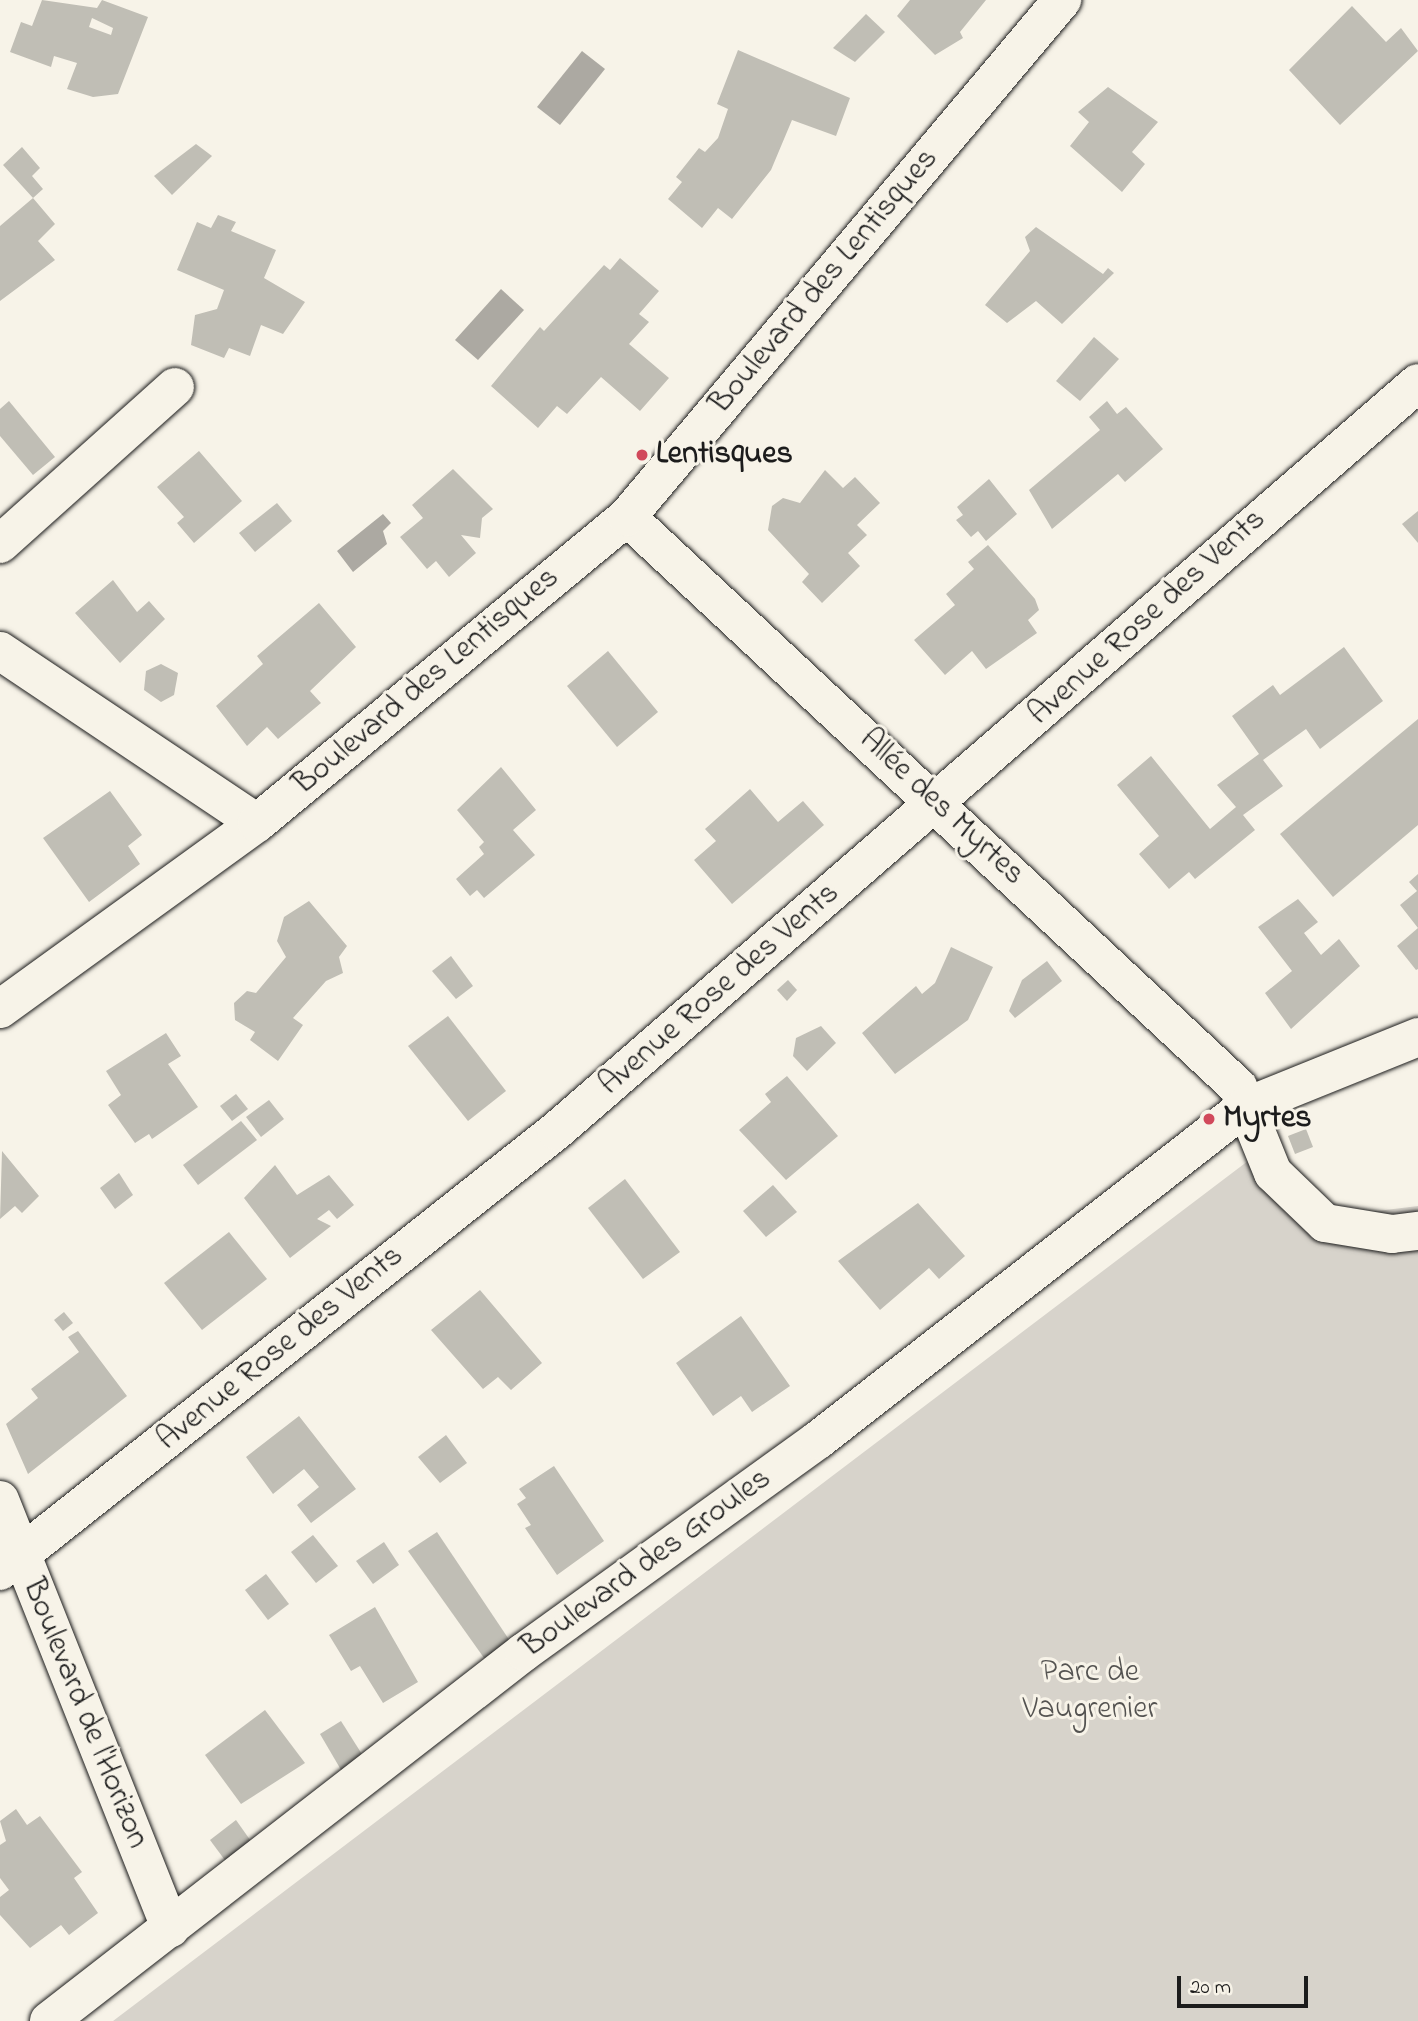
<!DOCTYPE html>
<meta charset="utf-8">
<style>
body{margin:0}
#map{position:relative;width:1418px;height:2021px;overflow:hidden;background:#f7f3e8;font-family:"Indie Flower",sans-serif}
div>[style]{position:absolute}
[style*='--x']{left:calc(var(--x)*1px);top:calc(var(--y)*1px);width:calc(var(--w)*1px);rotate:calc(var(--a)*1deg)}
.green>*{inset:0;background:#d7d3cb}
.water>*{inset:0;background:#aca9a2}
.building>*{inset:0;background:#c0beb5}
.roads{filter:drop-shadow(0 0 2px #1c1c1c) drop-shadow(0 0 2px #1c1c1c)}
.minor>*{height:38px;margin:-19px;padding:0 19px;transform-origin:19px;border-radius:19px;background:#f7f3e8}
.dots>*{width:19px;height:19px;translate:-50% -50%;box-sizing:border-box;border:4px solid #f7f3e8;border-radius:50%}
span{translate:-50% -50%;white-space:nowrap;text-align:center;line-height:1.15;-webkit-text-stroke:6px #f7f3e8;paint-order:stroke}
.street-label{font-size:32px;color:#1c1c1c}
.poi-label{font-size:32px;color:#1c1c1c;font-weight:700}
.left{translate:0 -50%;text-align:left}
.park-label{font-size:32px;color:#545351}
.scale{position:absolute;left:1177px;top:1976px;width:131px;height:32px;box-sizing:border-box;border:4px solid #1c1c1c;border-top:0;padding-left:9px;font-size:21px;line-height:24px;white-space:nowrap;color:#1c1c1c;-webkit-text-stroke:5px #f7f3e8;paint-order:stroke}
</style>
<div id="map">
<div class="green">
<i style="clip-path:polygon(1277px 1139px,1312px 1219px,1418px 1206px,1418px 2021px,113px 2021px)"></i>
</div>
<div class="water">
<i style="clip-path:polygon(582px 51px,605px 69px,560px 125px,537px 107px)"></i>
<i style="clip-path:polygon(501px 289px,524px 310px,478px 360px,455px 340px)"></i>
<i style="clip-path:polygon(383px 514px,391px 523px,383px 531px,387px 544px,353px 572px,337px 551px)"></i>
</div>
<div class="building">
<i style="clip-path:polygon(evenodd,42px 0,97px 8px,102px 0,148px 17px,118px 94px,93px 97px,67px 89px,77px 63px,54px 56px,51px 67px,10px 52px,21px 22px,32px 26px,42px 0,92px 18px,113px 28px,111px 35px,89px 27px,92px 18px)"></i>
<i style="clip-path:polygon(910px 0,986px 0,960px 32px,963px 38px,935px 55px,897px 16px)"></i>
<i style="clip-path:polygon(1352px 6px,1386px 42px,1401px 28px,1418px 51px,1340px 125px,1289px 70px)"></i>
<i style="clip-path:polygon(866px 14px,885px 32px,855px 62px,833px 48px)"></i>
<i style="clip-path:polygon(738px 50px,850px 98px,836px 136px,792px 120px,771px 170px,732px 219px,718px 208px,702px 228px,668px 199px,682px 182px,676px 177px,699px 148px,705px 152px,718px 138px,728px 109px,717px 104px)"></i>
<i style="clip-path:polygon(1108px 87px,1158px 122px,1132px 152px,1145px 164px,1122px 192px,1070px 146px,1089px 122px,1078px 112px)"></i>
<i style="clip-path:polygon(196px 144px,212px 156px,172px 195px,154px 176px)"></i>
<i style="clip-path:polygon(22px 147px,40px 168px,32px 176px,43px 189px,33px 198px,55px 224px,38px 241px,55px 260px,0 301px,0 226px,33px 198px,3px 165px)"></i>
<i style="clip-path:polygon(218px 215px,236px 222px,231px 231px,276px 250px,264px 278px,305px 302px,283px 334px,261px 325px,250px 356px,229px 348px,224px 358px,191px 345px,195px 315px,217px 309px,224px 290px,177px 270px,197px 222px,211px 228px)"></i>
<i style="clip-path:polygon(1036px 227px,1103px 274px,1108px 268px,1114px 273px,1062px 324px,1036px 301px,1007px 323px,985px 305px,1030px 251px,1025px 237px)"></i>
<i style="clip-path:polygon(620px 258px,659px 291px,639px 314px,649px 322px,629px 344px,669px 378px,640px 411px,601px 377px,567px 414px,557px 406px,538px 428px,491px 386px,540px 327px,544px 331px,604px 265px,610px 270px)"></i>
<i style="clip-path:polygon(1094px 337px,1119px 359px,1080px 401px,1056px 381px)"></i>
<i style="clip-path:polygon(9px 401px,55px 457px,33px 475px,0 436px,0 409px)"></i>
<i style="clip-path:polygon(1107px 401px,1117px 414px,1126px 407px,1163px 449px,1125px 482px,1118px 474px,1052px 529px,1029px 490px,1100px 430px,1089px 417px)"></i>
<i style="clip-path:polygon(199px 451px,242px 501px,194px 543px,177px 523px,184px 517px,157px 487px)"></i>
<i style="clip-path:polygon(453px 469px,493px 509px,482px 518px,480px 538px,461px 535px,476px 553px,449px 577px,436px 561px,427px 569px,400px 537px,423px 518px,412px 505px)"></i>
<i style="clip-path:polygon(825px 470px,843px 488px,855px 477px,880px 503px,857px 525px,867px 535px,848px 553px,860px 566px,822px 603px,802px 582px,809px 574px,768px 530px,772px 506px,783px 498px,800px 503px)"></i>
<i style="clip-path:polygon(989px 479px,1017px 514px,986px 541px,978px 531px,971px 537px,956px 520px,963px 515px,957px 507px)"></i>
<i style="clip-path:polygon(277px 503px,292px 521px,255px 552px,239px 533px)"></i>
<i style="clip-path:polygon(1418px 511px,1418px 543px,1402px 524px)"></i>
<i style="clip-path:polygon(988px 545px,1035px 599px,1039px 610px,1028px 620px,1037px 633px,986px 669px,972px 651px,945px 675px,914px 640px,955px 605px,946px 594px,974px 569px,968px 562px)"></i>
<i style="clip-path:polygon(113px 580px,137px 612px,149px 601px,165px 619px,120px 663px,75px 613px)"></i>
<i style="clip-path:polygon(319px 603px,356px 647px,310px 691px,321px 703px,278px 739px,267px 727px,247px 746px,216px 706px,263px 664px,257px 656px)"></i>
<i style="clip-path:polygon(1344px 647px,1383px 701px,1320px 749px,1306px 729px,1263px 760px,1283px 786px,1243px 815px,1255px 830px,1195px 879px,1189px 872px,1169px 889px,1139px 854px,1159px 836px,1117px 785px,1151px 756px,1210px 829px,1236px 807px,1217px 785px,1259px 754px,1232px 716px,1273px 685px,1280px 695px)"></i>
<i style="clip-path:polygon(608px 651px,658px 712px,617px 747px,567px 686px)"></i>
<i style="clip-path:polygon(161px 664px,178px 673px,174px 695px,161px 702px,144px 690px,146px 671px)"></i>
<i style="clip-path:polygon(1418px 719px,1418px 825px,1333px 897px,1280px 834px)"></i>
<i style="clip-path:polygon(501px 767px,536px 810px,513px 830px,535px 855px,484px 898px,477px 890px,470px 896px,456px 879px,484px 854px,479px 847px,484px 842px,457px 810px)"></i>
<i style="clip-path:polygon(750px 789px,778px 822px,803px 801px,824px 825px,732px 904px,694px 860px,716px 841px,705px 829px)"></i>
<i style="clip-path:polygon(110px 791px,142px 835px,128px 846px,140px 864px,89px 902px,43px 838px)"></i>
<i style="clip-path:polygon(1418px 874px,1418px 928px,1400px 905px,1417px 891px,1409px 882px)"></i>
<i style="clip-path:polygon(1298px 899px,1318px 922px,1304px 933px,1321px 955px,1339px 939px,1360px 966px,1291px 1029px,1265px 993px,1292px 971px,1258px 927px)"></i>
<i style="clip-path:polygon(309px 901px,347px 946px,339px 957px,343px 973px,326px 981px,293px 1018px,303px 1025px,278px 1061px,250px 1040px,255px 1032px,235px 1020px,234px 1003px,247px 991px,256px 993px,286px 957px,277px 941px,284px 917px)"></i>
<i style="clip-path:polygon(1418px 928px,1418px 969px,1416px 970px,1397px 946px)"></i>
<i style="clip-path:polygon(951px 947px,993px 967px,968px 1020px,895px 1074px,862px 1033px,916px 986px,922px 994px,935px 983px)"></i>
<i style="clip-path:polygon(451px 956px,473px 986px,456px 999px,432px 971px)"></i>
<i style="clip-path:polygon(1047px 961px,1062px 981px,1015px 1018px,1009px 1011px,1022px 980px)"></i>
<i style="clip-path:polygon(788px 980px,797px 990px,787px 1001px,777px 990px)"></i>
<i style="clip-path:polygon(448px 1016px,506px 1091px,468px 1121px,408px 1046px)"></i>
<i style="clip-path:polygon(821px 1026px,836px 1043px,807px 1071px,793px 1056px,796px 1038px)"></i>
<i style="clip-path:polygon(166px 1033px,181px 1056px,168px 1064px,198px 1107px,152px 1139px,149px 1134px,135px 1143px,108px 1105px,121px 1095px,106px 1071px)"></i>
<i style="clip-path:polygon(787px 1076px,838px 1136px,786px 1180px,739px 1130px,771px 1102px,765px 1094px)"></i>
<i style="clip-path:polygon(236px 1094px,248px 1109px,232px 1121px,220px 1106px)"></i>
<i style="clip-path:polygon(269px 1100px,284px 1119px,261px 1137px,246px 1117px)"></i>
<i style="clip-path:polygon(241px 1121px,257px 1140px,198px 1185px,183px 1165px)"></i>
<i style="clip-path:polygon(1306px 1129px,1313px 1147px,1295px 1154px,1288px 1136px)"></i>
<i style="clip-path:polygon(2px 1151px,39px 1196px,22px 1213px,15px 1206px,0 1219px)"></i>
<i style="clip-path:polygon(275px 1165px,297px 1195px,329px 1175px,354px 1205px,337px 1219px,329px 1210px,317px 1219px,331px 1226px,290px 1258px,244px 1198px)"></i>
<i style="clip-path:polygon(119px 1173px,133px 1195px,115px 1209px,100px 1188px)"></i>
<i style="clip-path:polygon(625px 1179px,680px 1252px,643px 1279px,588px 1208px)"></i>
<i style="clip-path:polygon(773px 1185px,797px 1212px,766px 1237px,743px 1211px)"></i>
<i style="clip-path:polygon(918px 1203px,965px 1256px,939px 1279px,929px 1268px,880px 1310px,838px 1261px)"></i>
<i style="clip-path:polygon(229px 1232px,267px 1279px,202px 1330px,164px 1283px)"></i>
<i style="clip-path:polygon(480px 1290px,542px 1363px,511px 1390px,498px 1377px,483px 1389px,431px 1330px)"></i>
<i style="clip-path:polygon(64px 1312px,73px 1323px,63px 1331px,54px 1320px)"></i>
<i style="clip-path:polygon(741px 1316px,790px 1386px,752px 1412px,741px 1396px,713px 1416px,676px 1363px)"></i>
<i style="clip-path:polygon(78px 1331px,127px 1396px,28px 1474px,6px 1424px,38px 1398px,31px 1389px,79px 1352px,68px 1337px)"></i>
<i style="clip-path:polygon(299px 1416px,356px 1489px,311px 1523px,297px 1505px,319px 1487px,304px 1469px,273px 1494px,246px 1457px)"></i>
<i style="clip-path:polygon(446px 1435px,467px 1463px,440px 1483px,418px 1457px)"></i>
<i style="clip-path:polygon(554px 1466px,604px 1541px,557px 1575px,525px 1528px,531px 1525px,517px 1504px,526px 1498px,519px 1489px)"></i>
<i style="clip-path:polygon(437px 1532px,514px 1647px,489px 1665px,408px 1551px)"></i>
<i style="clip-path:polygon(313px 1535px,338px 1566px,316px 1583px,291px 1552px)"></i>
<i style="clip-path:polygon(384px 1542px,399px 1565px,373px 1584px,356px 1561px)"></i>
<i style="clip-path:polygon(266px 1574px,289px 1604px,268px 1620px,245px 1590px)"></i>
<i style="clip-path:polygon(375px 1607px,418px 1682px,383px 1703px,360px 1666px,351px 1671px,329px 1635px)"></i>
<i style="clip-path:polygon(265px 1710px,305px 1763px,241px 1804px,205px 1755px)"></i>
<i style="clip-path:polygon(341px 1721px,365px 1759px,344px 1775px,320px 1734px)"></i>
<i style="clip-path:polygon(16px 1809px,27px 1825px,40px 1816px,82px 1872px,74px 1878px,98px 1913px,69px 1935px,61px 1925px,30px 1948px,0 1915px,0 1897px,9px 1890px,0 1878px,0 1845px,6px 1841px,0 1821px)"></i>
<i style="clip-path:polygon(236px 1820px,253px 1844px,227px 1863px,210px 1840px)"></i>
</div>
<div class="roads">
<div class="minor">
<i style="--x:627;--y:517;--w:836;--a:43.01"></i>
<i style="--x:1238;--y:1087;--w:93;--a:67.9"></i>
<i style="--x:1273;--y:1173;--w:72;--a:43.9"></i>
<i style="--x:1325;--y:1223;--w:68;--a:9.3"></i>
<i style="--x:1392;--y:1234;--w:26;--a:-7"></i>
<i style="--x:0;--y:544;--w:235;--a:-41.9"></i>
<i style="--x:0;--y:651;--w:309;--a:33.8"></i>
<i style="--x:0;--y:1009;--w:317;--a:-35.9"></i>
<i style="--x:257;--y:823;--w:480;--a:-39.6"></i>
<i style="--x:627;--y:517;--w:676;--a:-49.92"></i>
<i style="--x:0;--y:1500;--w:461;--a:68.3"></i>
<i style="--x:0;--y:1571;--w:709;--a:-38.36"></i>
<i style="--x:556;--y:1131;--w:1141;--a:-40.95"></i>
<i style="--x:49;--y:2021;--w:601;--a:-37.84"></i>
<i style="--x:524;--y:1652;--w:362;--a:-35.8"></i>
<i style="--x:818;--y:1440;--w:541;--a:-37.95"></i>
<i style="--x:1245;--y:1107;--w:187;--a:-22"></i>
</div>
</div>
<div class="dots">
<i style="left:642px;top:455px;background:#d1495b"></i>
<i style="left:1209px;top:1119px;background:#d1495b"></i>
</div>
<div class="street-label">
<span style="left:825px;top:282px;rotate:-50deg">Boulevard des Lentisques</span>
<span style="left:1148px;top:618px;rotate:-42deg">Avenue Rose des Vents</span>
<span style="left:427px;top:682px;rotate:-40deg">Boulevard des Lentisques</span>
<span style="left:941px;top:808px;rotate:43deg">Allée des Myrtes</span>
<span style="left:720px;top:990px;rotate:-41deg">Avenue Rose des Vents</span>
<span style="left:281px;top:1349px;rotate:-39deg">Avenue Rose des Vents</span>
<span style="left:647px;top:1564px;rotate:-36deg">Boulevard des Groules</span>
<span style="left:84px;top:1714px;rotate:68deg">Boulevard de l'Horizon</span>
</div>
<div class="poi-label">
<span class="left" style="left:656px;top:455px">Lentisques</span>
<span class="left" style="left:1223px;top:1119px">Myrtes</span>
</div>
<div class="park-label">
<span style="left:1090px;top:1692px">Parc de<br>Vaugrenier</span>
</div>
<div class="scale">20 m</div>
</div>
